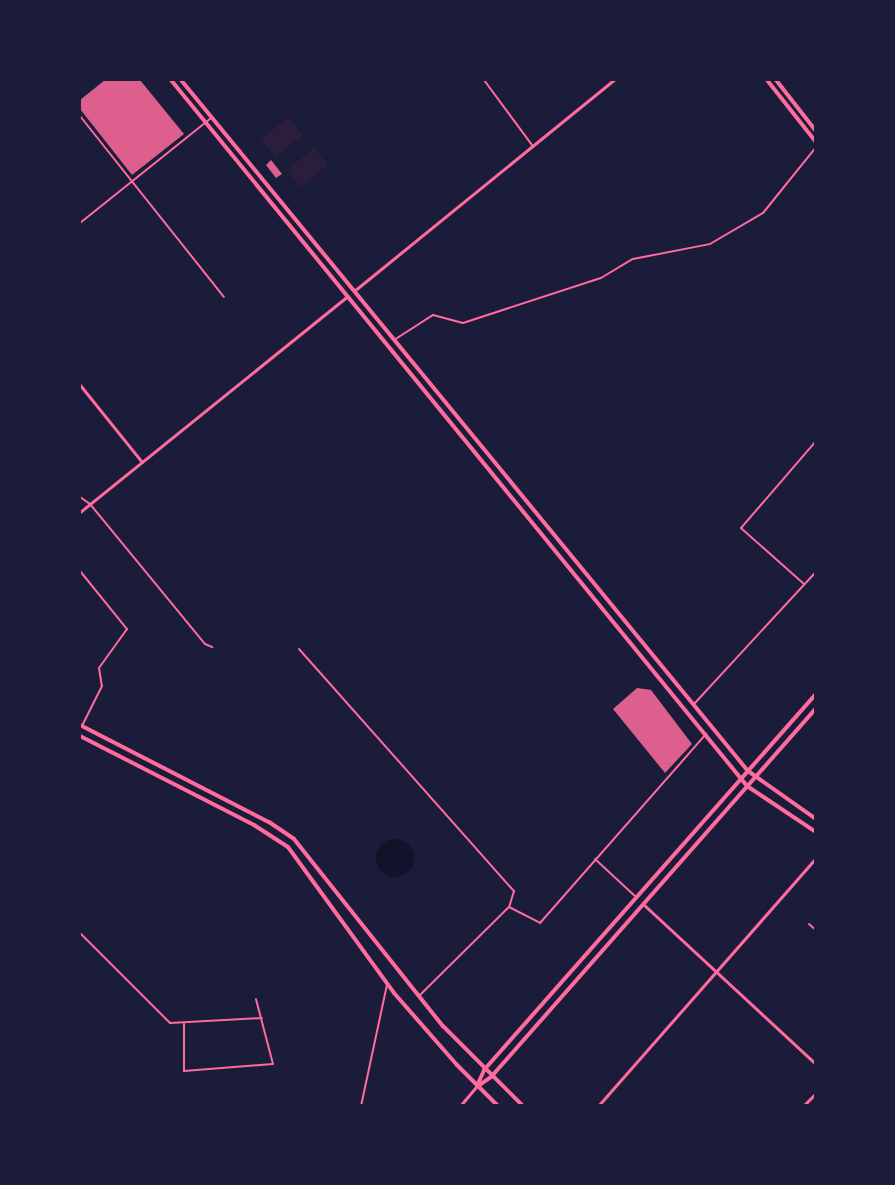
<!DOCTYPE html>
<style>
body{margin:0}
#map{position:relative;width:895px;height:1185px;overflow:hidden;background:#1b1b3a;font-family:Lora,serif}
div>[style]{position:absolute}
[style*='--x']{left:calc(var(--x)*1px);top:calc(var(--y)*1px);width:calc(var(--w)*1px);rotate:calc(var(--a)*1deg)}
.green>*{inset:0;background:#2a1e3b}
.water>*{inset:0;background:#12122b}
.round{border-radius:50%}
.building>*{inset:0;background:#dd5f8e}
.minor>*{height:2px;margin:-1px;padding:0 1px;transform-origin:1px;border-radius:1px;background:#ff6b9d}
.tertiary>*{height:3px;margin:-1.5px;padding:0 1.5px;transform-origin:1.5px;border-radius:1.5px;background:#ff6b9d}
.secondary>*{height:4px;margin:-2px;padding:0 2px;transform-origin:2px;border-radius:2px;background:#ff6b9d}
.trunk>*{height:4px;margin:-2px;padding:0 2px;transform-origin:2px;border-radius:2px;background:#ff6b9d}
span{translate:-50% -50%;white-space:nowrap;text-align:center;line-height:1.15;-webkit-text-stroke:4.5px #1b1b3a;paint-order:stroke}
.frame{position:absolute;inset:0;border:81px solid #1b1b3a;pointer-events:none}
</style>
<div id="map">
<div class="green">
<i style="clip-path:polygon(288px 117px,303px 135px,275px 157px,261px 140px)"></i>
<i style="clip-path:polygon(314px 148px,328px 165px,301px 187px,287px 170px)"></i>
</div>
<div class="water">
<i class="round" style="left:376px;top:839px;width:38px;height:38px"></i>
</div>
<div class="building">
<i style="clip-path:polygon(105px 80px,140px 80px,184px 134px,132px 175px,80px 109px,80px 100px)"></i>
<i style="clip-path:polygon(271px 160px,282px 174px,276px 178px,266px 165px)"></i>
<i style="clip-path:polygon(637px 688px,651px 690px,692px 744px,665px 773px,613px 709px)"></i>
</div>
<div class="minor">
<i style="--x:484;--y:80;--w:81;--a:53.6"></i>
<i style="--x:80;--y:116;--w:231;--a:51.5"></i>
<i style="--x:80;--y:223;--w:168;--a:-38.7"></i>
<i style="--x:394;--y:340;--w:46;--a:-32.7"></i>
<i style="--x:433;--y:315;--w:31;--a:15"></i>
<i style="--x:463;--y:323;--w:145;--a:-18.1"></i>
<i style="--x:601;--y:278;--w:37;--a:-31"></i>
<i style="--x:633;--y:259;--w:78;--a:-11"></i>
<i style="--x:710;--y:244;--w:61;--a:-30.3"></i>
<i style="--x:763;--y:213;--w:85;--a:-51.2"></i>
<i style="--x:80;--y:497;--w:12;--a:35"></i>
<i style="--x:90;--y:504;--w:181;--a:50.6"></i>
<i style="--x:205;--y:644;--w:8;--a:23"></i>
<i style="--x:80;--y:571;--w:75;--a:51"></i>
<i style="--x:127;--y:629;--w:48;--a:125.7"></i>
<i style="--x:99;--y:668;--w:18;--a:81"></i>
<i style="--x:102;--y:686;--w:45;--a:116.6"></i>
<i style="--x:804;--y:584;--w:84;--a:-138.4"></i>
<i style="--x:741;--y:528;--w:115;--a:-49.2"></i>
<i style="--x:299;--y:649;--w:324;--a:48.4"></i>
<i style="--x:514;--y:891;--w:17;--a:107"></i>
<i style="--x:694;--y:704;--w:180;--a:-47.3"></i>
<i style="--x:595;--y:859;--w:54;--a:42.8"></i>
<i style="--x:809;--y:924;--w:9;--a:41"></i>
<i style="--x:80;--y:933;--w:127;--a:45"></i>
<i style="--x:170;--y:1023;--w:92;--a:-3.1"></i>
<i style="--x:420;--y:995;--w:125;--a:-44.7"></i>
<i style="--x:509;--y:907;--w:35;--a:27"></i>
<i style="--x:540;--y:923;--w:252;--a:-48.7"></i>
<i style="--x:184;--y:1024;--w:47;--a:90"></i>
<i style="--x:184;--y:1071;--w:89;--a:-4.5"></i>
<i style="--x:273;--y:1064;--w:67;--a:-104.7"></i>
<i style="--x:361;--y:1106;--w:124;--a:-77.9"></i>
</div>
<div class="tertiary">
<i style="--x:354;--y:291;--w:335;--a:-39.1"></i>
<i style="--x:80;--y:385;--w:99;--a:51.2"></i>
<i style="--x:80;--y:512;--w:344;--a:-38.9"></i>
<i style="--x:643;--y:904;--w:236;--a:42.8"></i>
<i style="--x:460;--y:1106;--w:26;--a:-50"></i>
<i style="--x:598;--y:1106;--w:330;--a:-48.7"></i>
<i style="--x:803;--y:1106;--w:18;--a:-45"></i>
</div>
<div class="secondary">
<i style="--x:171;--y:80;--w:911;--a:50.79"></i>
<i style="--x:747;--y:786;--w:83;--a:33.7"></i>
<i style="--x:181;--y:80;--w:894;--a:50.63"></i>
<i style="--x:748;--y:771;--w:83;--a:35.2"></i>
<i style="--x:767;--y:80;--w:79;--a:51.7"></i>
<i style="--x:776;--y:80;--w:65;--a:51.9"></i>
<i style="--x:477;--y:1086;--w:17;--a:-66"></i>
<i style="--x:484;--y:1070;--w:502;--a:-48.56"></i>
<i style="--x:478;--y:1086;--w:16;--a:-35"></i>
<i style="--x:491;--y:1077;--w:492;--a:-48.6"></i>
</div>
<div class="trunk">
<i style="--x:80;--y:725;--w:212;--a:27.2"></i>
<i style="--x:269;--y:822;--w:30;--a:34"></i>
<i style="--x:294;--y:839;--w:239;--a:51.5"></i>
<i style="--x:443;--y:1026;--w:113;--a:45"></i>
<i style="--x:80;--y:736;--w:195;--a:27.1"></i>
<i style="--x:254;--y:825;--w:40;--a:32.9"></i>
<i style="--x:288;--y:847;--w:180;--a:54"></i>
<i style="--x:394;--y:993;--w:96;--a:48.8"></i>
<i style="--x:457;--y:1065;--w:58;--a:45"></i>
</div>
<div class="frame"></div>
</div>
